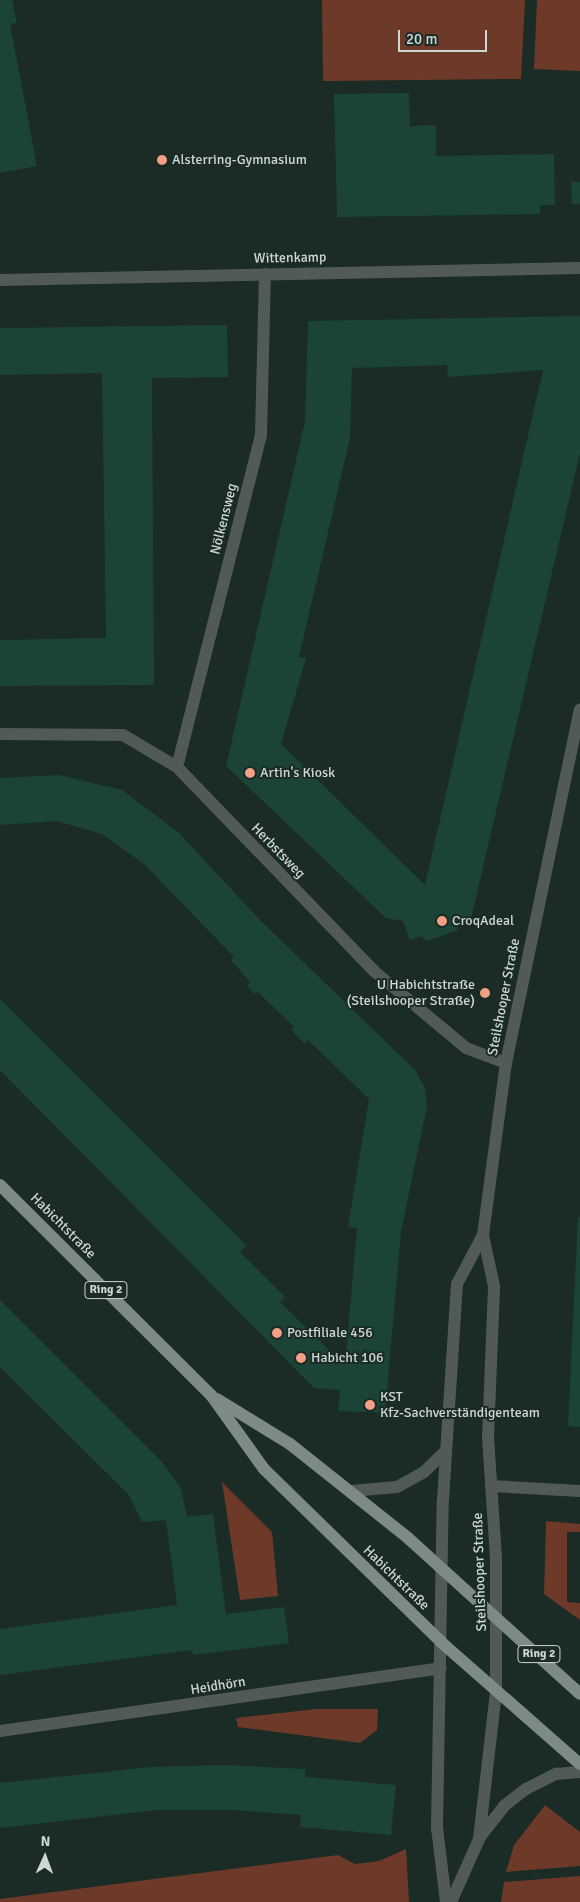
<!DOCTYPE html>
<meta charset="utf-8">
<style>
body{margin:0}
#map{position:relative;width:580px;height:1902px;overflow:hidden;background:#1b2b25;font-family:Signika,sans-serif}
div>[style]{position:absolute}
[style*='--x']{left:calc(var(--x)*1px);top:calc(var(--y)*1px);width:calc(var(--w)*1px);rotate:calc(var(--a)*1deg)}
.green>*{inset:0;background:#6d3929}
.building>*{inset:0;background:#1b4437}
.minor>*{height:12px;margin:-6px;padding:0 6px;transform-origin:6px;border-radius:6px;background:#525a57}
.major>*{height:12px;margin:-6px;padding:0 6px;transform-origin:6px;border-radius:6px;background:#7c8c85}
.dots>*{width:14px;height:14px;translate:-50% -50%;box-sizing:border-box;border:2px solid #1b2b25;border-radius:50%}
span{translate:-50% -50%;white-space:nowrap;text-align:center;line-height:1.15;-webkit-text-stroke:4px #1b2b25;paint-order:stroke}
.shield-label span{padding:1px 4px;background:#1b2b25;border:1px solid;border-radius:4px;-webkit-text-stroke-width:0}
.shield-label{font-size:12px;color:#cdd7d3;font-weight:700}
.poi-label{font-size:14px;color:#cdd7d3}
.left{translate:0 -50%;text-align:left}
.right{translate:-100% -50%;text-align:right}
.street-label{font-size:14px;color:#cdd7d3}
.north{position:absolute;left:20px;top:1832px;width:50px;height:50px;-webkit-text-stroke:4px #1b2b25;paint-order:stroke;rotate:2deg;font-size:14px;font-weight:700;line-height:20px;text-align:center;color:#cdd7d3}
.north::after{content:'';display:block;margin:auto;width:18px;height:22px;background:#cdd7d3;clip-path:polygon(50% 0,100% 100%,50% 72%,0 100%)}
.scale{position:absolute;left:398px;top:30px;width:89px;height:22px;box-sizing:border-box;border:2px solid #cdd7d3;border-top:0;padding-left:6px;font-size:15px;line-height:18px;white-space:nowrap;color:#cdd7d3;-webkit-text-stroke:4px #1b2b25;paint-order:stroke}
</style>
<div id="map">
<div class="green">
<i style="clip-path:polygon(322px 0,525px 0,521px 79px,323px 81px)"></i>
<i style="clip-path:polygon(537px 0,580px 0,580px 71px,534px 69px)"></i>
<i style="clip-path:polygon(222px 1482px,272px 1532px,278px 1596px,240px 1600px)"></i>
<i style="clip-path:polygon(546px 1521px,580px 1524px,580px 1532px,567px 1532px,567px 1602px,580px 1603px,580px 1620px,544px 1594px)"></i>
<i style="clip-path:polygon(316px 1709px,378px 1709px,377px 1730px,360px 1743px,238px 1727px,236px 1718px)"></i>
<i style="clip-path:polygon(545px 1805px,580px 1832px,580px 1866px,506px 1872px,514px 1845px)"></i>
<i style="clip-path:polygon(406px 1849px,409px 1902px,0 1902px,0 1899px,338px 1855px,355px 1864px,379px 1861px)"></i>
<i style="clip-path:polygon(580px 1876px,580px 1902px,501px 1902px,504px 1882px)"></i>
</div>
<div class="building">
<i style="clip-path:polygon(0 0,12px 0,17px 23px,10px 24px,37px 166px,0 173px)"></i>
<i style="clip-path:polygon(409px 93px,410px 126px,436px 125px,436px 156px,554px 154px,555px 205px,540px 205px,540px 214px,337px 217px,334px 94px)"></i>
<i style="clip-path:polygon(571px 181px,580px 182px,580px 204px,572px 204px)"></i>
<i style="clip-path:polygon(evenodd,580px 316px,580px 453px,470px 923px,456px 926px,458px 930px,426px 941px,422px 936px,410px 940px,403px 921px,386px 918px,226px 766px,305px 421px,308px 321px,580px 316px,447px 365px,448px 377px,543px 370px,425px 885px,281px 744px,306px 658px,299px 657px,350px 438px,352px 368px,447px 365px)"></i>
<i style="clip-path:polygon(227px 325px,228px 377px,152px 378px,154px 685px,0 686px,0 640px,106px 638px,102px 373px,0 375px,0 328px)"></i>
<i style="clip-path:polygon(59px 775px,122px 790px,178px 832px,261px 921px,415px 1070px,425px 1088px,427px 1106px,401px 1232px,385px 1413px,338px 1411px,340px 1390px,314px 1388px,0 1070px,0 999px,247px 1246px,240px 1252px,285px 1297px,280px 1302px,334px 1355px,346px 1355px,357px 1228px,348px 1227px,369px 1099px,308px 1040px,305px 1044px,291px 1030px,294px 1027px,258px 992px,255px 994px,247px 986px,250px 982px,231px 960px,234px 957px,144px 864px,102px 834px,57px 821px,0 825px,0 778px)"></i>
<i style="clip-path:polygon(578px 1217px,580px 1217px,580px 1427px,568px 1426px)"></i>
<i style="clip-path:polygon(0 1300px,163px 1463px,181px 1489px,187px 1517px,213px 1514px,226px 1614px,284px 1607px,289px 1643px,193px 1655px,192px 1650px,0 1675px,0 1629px,177px 1605px,166px 1520px,142px 1522px,129px 1495px,0 1367px)"></i>
<i style="clip-path:polygon(227px 1765px,305px 1769px,305px 1777px,396px 1785px,391px 1835px,300px 1827px,301px 1815px,233px 1810px,157px 1810px,0 1828px,0 1783px,151px 1767px)"></i>
</div>
<div class="minor">
<i style="--x:0;--y:280;--w:580;--a:-1.19"></i>
<i style="--x:0;--y:734;--w:123;--a:0.5"></i>
<i style="--x:123;--y:735;--w:63;--a:30.7"></i>
<i style="--x:177;--y:767;--w:284;--a:46"></i>
<i style="--x:374;--y:971;--w:120;--a:39.9"></i>
<i style="--x:466;--y:1048;--w:43;--a:20.6"></i>
<i style="--x:177;--y:767;--w:342;--a:-75.8"></i>
<i style="--x:261;--y:435;--w:161;--a:-88.6"></i>
<i style="--x:492;--y:1486;--w:88;--a:3.3"></i>
<i style="--x:351;--y:1491;--w:46;--a:-5"></i>
<i style="--x:397;--y:1487;--w:31;--a:-29"></i>
<i style="--x:424;--y:1472;--w:29;--a:-44"></i>
<i style="--x:0;--y:1731;--w:445;--a:-8.1"></i>
<i style="--x:480;--y:1837;--w:39;--a:-52"></i>
<i style="--x:504;--y:1806;--w:28;--a:-38"></i>
<i style="--x:526;--y:1789;--w:34;--a:-27"></i>
<i style="--x:556;--y:1774;--w:24;--a:-5"></i>
<i style="--x:446;--y:1902;--w:75;--a:-96.9"></i>
<i style="--x:437;--y:1828;--w:328;--a:-89"></i>
<i style="--x:443;--y:1500;--w:216;--a:-86.3"></i>
<i style="--x:457;--y:1284;--w:55;--a:-62"></i>
<i style="--x:451;--y:1902;--w:69;--a:-66"></i>
<i style="--x:479;--y:1839;--w:147;--a:-83.4"></i>
<i style="--x:496;--y:1693;--w:135;--a:-90"></i>
<i style="--x:496;--y:1558;--w:121;--a:-93.8"></i>
<i style="--x:488;--y:1437;--w:151;--a:-87.7"></i>
<i style="--x:494;--y:1286;--w:52;--a:-102.2"></i>
<i style="--x:483;--y:1235;--w:174;--a:-82.4"></i>
<i style="--x:506;--y:1063;--w:361;--a:-78.2"></i>
</div>
<div class="major">
<i style="--x:0;--y:1185;--w:298;--a:44.9"></i>
<i style="--x:211;--y:1395;--w:91;--a:54.4"></i>
<i style="--x:264;--y:1469;--w:248;--a:44.3"></i>
<i style="--x:441;--y:1642;--w:185;--a:41.3"></i>
<i style="--x:217;--y:1399;--w:86;--a:31.7"></i>
<i style="--x:290;--y:1444;--w:151;--a:38.5"></i>
<i style="--x:408;--y:1538;--w:232;--a:42.2"></i>
</div>
<div class="dots">
<i style="left:162px;top:160px;background:#f39f85"></i>
<i style="left:250px;top:773px;background:#f39f85"></i>
<i style="left:442px;top:921px;background:#f39f85"></i>
<i style="left:485px;top:993px;background:#f39f85"></i>
<i style="left:277px;top:1333px;background:#f39f85"></i>
<i style="left:301px;top:1358px;background:#f39f85"></i>
<i style="left:370px;top:1405px;background:#f39f85"></i>
</div>
<div class="shield-label">
<span style="left:106px;top:1290px">Ring 2</span>
<span style="left:539px;top:1654px">Ring 2</span>
</div>
<div class="poi-label">
<span class="left" style="left:172px;top:160px">Alsterring-Gymnasium</span>
<span class="left" style="left:260px;top:773px">Artin's Kiosk</span>
<span class="left" style="left:452px;top:921px">CroqAdeal</span>
<span class="right" style="left:475px;top:993px">U Habichtstraße<br>(Steilshooper Straße)</span>
<span class="left" style="left:287px;top:1333px">Postfiliale 456</span>
<span class="left" style="left:311px;top:1358px">Habicht 106</span>
<span class="left" style="left:380px;top:1405px">KST<br>Kfz-Sachverständigenteam</span>
</div>
<div class="street-label">
<span style="left:290px;top:258px;rotate:-1deg">Wittenkamp</span>
<span style="left:224px;top:519px;rotate:-76deg">Nölkensweg</span>
<span style="left:278px;top:851px;rotate:46deg">Herbstsweg</span>
<span style="left:504px;top:997px;rotate:-79deg">Steilshooper Straße</span>
<span style="left:63px;top:1226px;rotate:45deg">Habichtstraße</span>
<span style="left:480px;top:1572px;rotate:-92deg">Steilshooper Straße</span>
<span style="left:396px;top:1578px;rotate:44deg">Habichtstraße</span>
<span style="left:218px;top:1686px;rotate:-9deg">Heidhörn</span>
</div>
<div class="north">N</div>
<div class="scale">20 m</div>
</div>
